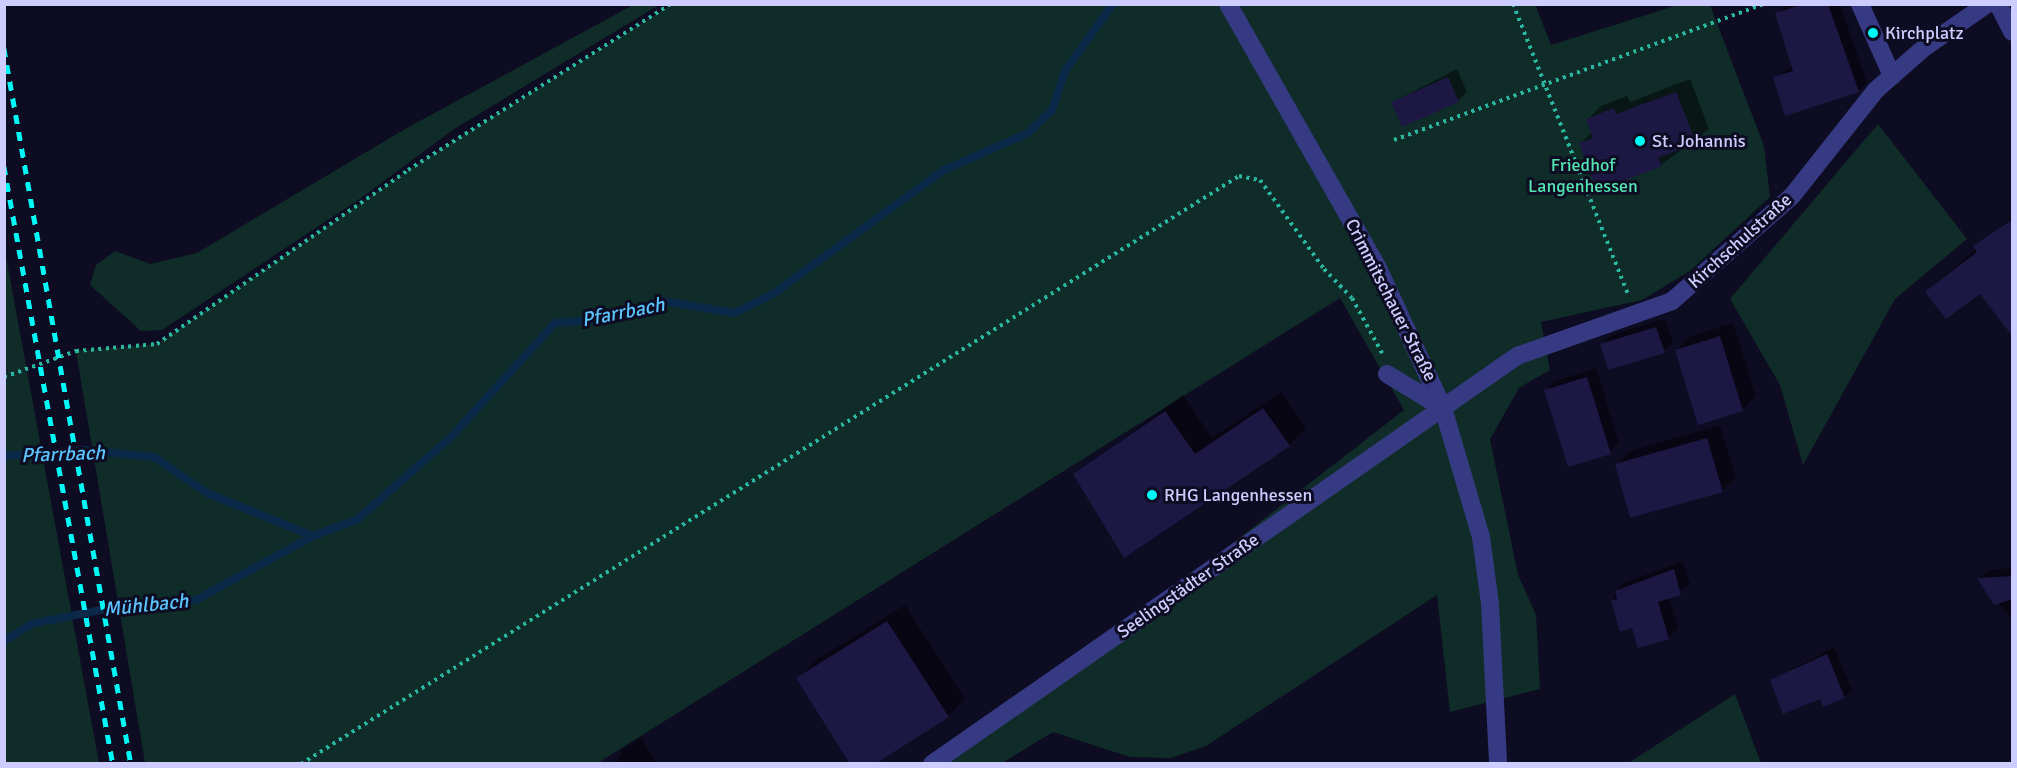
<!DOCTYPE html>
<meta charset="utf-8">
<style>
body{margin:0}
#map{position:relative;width:2017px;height:768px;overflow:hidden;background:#0e0c22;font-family:Signika,sans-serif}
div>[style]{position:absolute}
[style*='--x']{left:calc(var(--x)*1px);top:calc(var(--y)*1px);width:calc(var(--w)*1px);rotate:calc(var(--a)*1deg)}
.green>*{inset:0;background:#0f2c28}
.shadow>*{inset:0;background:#0007}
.stream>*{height:8px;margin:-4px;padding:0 4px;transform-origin:4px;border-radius:4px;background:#0a2848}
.building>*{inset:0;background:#1c1843}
.path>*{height:4px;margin-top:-2px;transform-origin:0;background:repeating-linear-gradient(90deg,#29b7a0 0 3px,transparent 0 7.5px)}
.minor>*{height:18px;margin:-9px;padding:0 9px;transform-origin:9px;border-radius:9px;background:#353a83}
.rail>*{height:4.5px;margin-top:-2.25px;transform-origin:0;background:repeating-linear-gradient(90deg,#00f8f7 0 9px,transparent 0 17px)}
.dots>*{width:16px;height:16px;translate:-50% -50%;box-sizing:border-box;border:3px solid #0e0c22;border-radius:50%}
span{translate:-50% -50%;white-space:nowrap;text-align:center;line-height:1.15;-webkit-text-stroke:6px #0e0c22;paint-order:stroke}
.poi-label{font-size:18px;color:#cdcdff}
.left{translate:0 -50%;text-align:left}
.park-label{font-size:18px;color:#54e4b1}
.street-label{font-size:18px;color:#cdcdff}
.water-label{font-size:20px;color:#5bc4ff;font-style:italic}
.frame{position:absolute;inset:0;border:6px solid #cdcdff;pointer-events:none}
</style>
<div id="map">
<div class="green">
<i style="clip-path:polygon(635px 4px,659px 5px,454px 129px,364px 196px,162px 330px,141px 331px,90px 285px,96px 265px,115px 251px,150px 264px,197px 253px,405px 129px)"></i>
<i style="clip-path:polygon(1535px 4px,1551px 45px,1678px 5px,1710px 5px,1764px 146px,1770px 197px,1690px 271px,1642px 300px,1541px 322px,1550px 370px,1519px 388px,1490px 439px,1518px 575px,1536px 615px,1540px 689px,1450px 712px,1437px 595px,1206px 746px,1171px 758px,1130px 757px,1053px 732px,1002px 763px,939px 763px,1028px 702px,1404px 410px,1340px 298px,596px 764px,145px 763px,76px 351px,157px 344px,408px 170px,671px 5px)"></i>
<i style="clip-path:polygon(1878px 124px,1967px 239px,1895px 299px,1803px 465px,1780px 385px,1730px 299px)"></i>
<i style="clip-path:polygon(5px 251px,92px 725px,99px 763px,5px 763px)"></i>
<i style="clip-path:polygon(1735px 694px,1761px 763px,1628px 763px,1630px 762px)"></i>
</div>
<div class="shadow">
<i style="clip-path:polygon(1840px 4px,1867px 82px,1858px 91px,1775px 78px,1793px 66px,1777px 14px,1787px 4px)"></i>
<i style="clip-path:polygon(1457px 69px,1467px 92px,1458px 101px,1393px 102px)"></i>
<i style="clip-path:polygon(1690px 79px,1709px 129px,1661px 165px,1580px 144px,1592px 132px,1588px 119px,1601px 106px,1627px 96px,1630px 102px)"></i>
<i style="clip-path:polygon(2012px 217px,2012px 309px,1980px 292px,1927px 292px)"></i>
<i style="clip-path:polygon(1665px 319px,1673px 342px,1664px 351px,1601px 345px,1611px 335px)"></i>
<i style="clip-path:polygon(1733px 323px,1756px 396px,1742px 410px,1676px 350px,1690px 337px)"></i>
<i style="clip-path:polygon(1596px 368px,1619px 443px,1610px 452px,1546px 390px,1555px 381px)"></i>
<i style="clip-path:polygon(1281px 392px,1306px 428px,1289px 445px,1075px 474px,1183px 395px,1212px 438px)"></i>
<i style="clip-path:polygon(1720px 425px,1736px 477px,1722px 491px,1616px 465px,1630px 451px)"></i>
<i style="clip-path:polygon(1683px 561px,1690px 584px,1669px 597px,1678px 628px,1669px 637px,1639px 646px,1633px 626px,1613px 602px,1616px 591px,1626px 582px)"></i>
<i style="clip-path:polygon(2012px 568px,2012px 619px,1979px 579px,1988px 570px)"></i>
<i style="clip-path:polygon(905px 605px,965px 699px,948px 716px,798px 678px,815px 661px)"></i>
<i style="clip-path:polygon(1834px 647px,1852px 690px,1844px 697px,1821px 697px,1772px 680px)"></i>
<i style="clip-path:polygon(641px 738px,658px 764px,616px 764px,622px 750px)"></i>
</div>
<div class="stream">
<i style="--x:4;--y:456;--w:82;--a:-4.2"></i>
<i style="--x:86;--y:450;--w:68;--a:5.9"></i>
<i style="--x:154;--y:457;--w:64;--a:34.2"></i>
<i style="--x:207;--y:493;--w:114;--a:22.1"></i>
<i style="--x:313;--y:536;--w:48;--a:-20.7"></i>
<i style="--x:358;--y:519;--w:124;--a:-41.4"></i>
<i style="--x:451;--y:437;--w:154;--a:-47.6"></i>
<i style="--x:555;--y:323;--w:54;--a:-4.2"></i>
<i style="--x:609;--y:319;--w:57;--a:-18.4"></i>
<i style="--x:663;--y:301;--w:73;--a:9.5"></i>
<i style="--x:735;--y:313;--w:42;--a:-26.6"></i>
<i style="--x:773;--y:294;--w:209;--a:-36"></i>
<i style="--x:942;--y:171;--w:94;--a:-23.8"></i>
<i style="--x:1028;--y:133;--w:33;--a:-44"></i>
<i style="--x:1052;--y:110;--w:41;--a:-71.6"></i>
<i style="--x:1065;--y:71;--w:82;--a:-54.4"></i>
<i style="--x:4;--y:641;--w:32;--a:-32"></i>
<i style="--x:31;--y:624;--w:106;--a:-11.4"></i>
<i style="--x:135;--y:603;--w:61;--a:-2.8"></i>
<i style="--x:196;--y:600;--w:133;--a:-28.7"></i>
</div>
<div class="building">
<i style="clip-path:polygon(1804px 4px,1828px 4px,1859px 92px,1785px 116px,1773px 77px,1793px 71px,1775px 13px)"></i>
<i style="clip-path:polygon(1448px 77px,1459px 102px,1402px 127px,1391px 102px)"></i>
<i style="clip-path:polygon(1676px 92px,1696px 143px,1658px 158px,1662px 166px,1597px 191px,1579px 143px,1593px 138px,1586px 119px,1614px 108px,1616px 114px)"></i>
<i style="clip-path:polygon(2013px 219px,2013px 337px,1980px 294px,1946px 319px,1925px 292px,1977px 252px,1973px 246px)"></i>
<i style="clip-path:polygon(1656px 327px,1665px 353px,1608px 370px,1600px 344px)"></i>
<i style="clip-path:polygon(1720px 336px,1743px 411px,1698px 425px,1675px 350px)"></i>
<i style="clip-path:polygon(1587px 377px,1611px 454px,1568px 467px,1544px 390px)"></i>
<i style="clip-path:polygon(1263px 408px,1290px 446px,1124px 558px,1073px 474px,1165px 411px,1195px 454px)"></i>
<i style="clip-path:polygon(1707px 438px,1723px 492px,1630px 518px,1615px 464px)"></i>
<i style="clip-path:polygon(1674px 569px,1681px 595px,1658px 602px,1669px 639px,1638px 648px,1632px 628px,1620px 632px,1611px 601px,1617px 599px,1615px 591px)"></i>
<i style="clip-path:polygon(2013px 576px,2013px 599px,1994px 605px,1977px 578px)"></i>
<i style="clip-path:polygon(887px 621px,949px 717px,875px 764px,850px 764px,796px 678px)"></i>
<i style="clip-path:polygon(1827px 654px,1845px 698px,1823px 707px,1820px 699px,1783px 714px,1770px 680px)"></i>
</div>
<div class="path">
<i style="--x:1513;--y:4;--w:312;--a:68.4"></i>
<i style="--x:1394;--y:140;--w:393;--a:-20.2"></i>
<i style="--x:4;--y:377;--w:77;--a:-19.9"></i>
<i style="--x:76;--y:351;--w:81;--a:-4.9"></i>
<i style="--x:157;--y:344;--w:305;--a:-34.7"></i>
<i style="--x:408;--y:170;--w:311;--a:-32.3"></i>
<i style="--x:301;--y:764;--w:1107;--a:-32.08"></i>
<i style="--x:1239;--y:176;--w:21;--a:11"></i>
<i style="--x:1260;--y:180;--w:110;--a:54.3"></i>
<i style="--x:1324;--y:269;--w:40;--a:46"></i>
<i style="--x:1352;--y:298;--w:63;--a:61.4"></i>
</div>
<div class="minor">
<i style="--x:1228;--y:4;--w:301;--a:60.4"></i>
<i style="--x:1377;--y:266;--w:157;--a:65.1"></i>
<i style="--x:1443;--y:408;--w:134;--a:73.6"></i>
<i style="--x:1481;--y:537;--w:68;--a:82.3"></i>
<i style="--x:1490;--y:604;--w:160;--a:87.1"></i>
<i style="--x:1860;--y:4;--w:79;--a:66"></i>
<i style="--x:1998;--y:4;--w:31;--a:63"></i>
<i style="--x:1387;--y:374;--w:66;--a:31.3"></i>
<i style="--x:932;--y:764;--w:713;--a:-34.89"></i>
<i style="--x:1517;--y:356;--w:164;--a:-19.5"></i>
<i style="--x:1672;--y:301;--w:159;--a:-41.2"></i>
<i style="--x:1792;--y:196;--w:135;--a:-51.6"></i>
<i style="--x:1876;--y:90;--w:65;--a:-41.3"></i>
<i style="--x:1925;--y:47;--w:75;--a:-34.7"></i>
</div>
<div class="rail">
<i style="--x:4;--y:48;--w:727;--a:79.94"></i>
<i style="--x:4;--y:166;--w:608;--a:79.67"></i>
</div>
<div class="dots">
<i style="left:1873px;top:33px;background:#00f8f7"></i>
<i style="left:1640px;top:141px;background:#00f8f7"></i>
<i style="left:1152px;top:495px;background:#00f8f7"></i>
</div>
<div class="poi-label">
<span class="left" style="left:1885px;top:33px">Kirchplatz</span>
<span class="left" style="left:1652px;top:141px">St. Johannis</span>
<span class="left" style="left:1164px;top:495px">RHG Langenhessen</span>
</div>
<div class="park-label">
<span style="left:1583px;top:176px">Friedhof<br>Langenhessen</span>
</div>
<div class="street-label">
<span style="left:1740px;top:241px;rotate:-42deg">Kirchschulstraße</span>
<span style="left:1391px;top:300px;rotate:63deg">Crimmitschauer Straße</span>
<span style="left:1188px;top:586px;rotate:-35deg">Seelingstädter Straße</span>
</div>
<div class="water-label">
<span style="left:623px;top:312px;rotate:-11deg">Pfarrbach</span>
<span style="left:63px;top:454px;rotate:-2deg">Pfarrbach</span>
<span style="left:146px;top:605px;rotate:-6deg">Mühlbach</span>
</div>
<div class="frame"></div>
</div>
